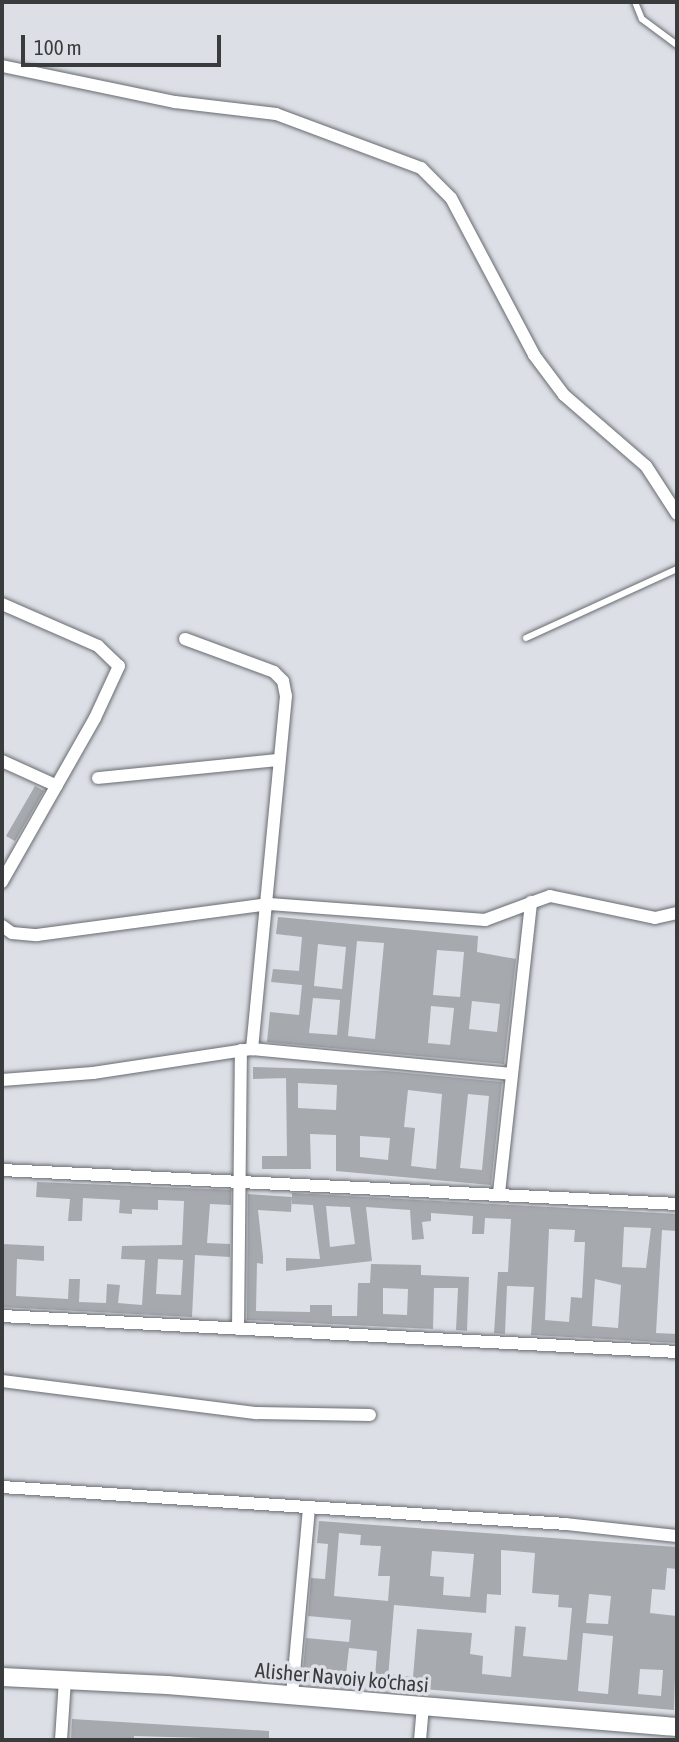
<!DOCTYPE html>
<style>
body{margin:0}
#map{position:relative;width:679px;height:1742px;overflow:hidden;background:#dce0e6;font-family:"Asap Condensed",sans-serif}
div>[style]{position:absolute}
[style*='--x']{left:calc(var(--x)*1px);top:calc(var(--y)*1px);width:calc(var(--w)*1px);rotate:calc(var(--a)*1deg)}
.building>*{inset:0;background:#a6aaaf}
.roads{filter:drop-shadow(0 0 2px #686b70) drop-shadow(0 0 2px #686b70)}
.service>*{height:6px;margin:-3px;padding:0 3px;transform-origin:3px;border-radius:3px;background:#fff}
.minor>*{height:12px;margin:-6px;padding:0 6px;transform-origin:6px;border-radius:6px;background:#fff}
.secondary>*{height:18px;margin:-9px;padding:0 9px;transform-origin:9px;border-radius:9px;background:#fff}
span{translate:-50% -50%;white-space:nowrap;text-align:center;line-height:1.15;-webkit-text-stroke:7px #dce0e6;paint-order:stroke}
.street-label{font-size:21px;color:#3a3b3d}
.frame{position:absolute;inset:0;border:4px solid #3a3b3d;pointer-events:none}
.scale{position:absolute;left:21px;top:35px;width:200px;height:32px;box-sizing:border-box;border:4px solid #3a3b3d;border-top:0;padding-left:9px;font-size:21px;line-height:24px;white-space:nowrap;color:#3a3b3d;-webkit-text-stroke:5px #dce0e6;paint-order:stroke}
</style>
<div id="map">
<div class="building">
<i style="clip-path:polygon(35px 786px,44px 791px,15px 841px,6px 836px)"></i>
<i style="clip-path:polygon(evenodd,278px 917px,478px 936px,477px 952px,516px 959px,504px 1064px,267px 1042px,270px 1012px,299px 1015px,302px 985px,271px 982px,273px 969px,299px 971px,302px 937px,276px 934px,278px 917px,357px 941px,384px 943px,375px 1039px,348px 1036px,357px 941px,278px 917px,318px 944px,346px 947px,342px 989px,314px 986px,318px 944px,278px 917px,437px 950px,464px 952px,460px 997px,433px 995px,437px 950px,278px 917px,313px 998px,340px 1000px,337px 1035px,309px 1033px,313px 998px,278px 917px,472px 1001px,500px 1004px,497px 1032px,469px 1029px,472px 1001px,278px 917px,431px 1006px,454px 1008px,450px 1045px,428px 1043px,431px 1006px)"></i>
<i style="clip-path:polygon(evenodd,253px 1067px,386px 1071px,502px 1082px,491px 1185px,336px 1171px,336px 1135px,310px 1134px,311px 1169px,262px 1169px,262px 1156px,287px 1156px,286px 1078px,253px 1079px,253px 1067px,298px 1083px,337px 1085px,336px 1110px,298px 1108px,298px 1083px,253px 1067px,408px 1090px,442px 1094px,436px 1169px,411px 1166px,415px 1128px,404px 1127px,408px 1090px,253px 1067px,468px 1094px,489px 1096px,482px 1170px,460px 1168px,468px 1094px,253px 1067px,360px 1136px,390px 1138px,388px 1160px,360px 1157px,360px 1136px)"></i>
<i style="clip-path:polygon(evenodd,37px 1182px,231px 1190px,231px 1205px,210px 1204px,207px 1243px,230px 1244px,230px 1257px,195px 1255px,192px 1317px,2px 1307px,2px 1244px,44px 1246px,44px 1261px,17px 1259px,16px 1296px,68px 1299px,69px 1279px,80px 1279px,79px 1302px,106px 1303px,107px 1284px,120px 1285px,118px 1303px,142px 1305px,145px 1260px,121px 1259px,122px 1246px,182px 1245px,184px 1201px,158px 1200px,158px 1210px,132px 1209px,132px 1214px,119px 1213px,120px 1200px,83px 1198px,82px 1221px,68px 1221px,70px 1199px,36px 1197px,37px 1182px,158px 1259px,183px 1260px,181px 1295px,156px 1294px,158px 1259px)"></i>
<i style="clip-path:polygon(evenodd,292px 1193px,677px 1214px,677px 1231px,662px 1230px,656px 1333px,677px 1334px,677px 1343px,531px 1335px,534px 1287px,507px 1286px,505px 1334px,494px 1333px,498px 1272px,508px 1272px,511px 1219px,485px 1218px,484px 1234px,472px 1234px,473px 1216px,431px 1213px,431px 1221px,422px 1222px,424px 1239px,412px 1240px,410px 1210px,366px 1207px,372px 1261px,286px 1271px,286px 1258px,320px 1259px,313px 1205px,292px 1204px,292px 1193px,326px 1206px,350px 1207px,355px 1244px,330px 1247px,326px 1206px,292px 1193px,624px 1227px,651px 1228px,646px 1268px,622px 1267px,624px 1227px,292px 1193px,549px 1229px,575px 1230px,574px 1242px,585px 1242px,582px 1298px,571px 1297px,569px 1322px,545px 1320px,549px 1229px,292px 1193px,595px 1279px,621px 1285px,618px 1328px,592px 1326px,595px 1279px)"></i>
<i style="clip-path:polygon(evenodd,248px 1194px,292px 1197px,291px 1212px,258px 1210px,263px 1256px,263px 1264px,257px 1263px,256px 1311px,310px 1312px,310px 1305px,332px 1305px,332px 1316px,357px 1316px,358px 1283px,370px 1283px,371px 1264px,421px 1265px,421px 1275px,469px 1277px,467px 1331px,456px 1330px,458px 1288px,434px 1288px,433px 1329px,247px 1320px,248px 1194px,383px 1288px,408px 1289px,407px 1315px,383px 1314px,383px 1288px)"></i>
<i style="clip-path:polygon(evenodd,319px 1521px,677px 1547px,677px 1569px,667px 1568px,665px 1590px,652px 1589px,650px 1613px,677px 1616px,674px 1710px,387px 1686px,388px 1674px,413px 1677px,417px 1629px,472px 1633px,470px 1654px,483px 1656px,482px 1674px,511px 1677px,515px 1626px,526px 1627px,523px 1656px,567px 1660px,572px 1608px,558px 1607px,559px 1595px,532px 1593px,535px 1553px,501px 1550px,501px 1595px,487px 1594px,486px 1613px,394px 1605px,388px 1678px,375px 1677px,377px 1651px,349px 1648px,345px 1683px,302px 1680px,306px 1638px,349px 1642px,351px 1620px,308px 1616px,311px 1578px,325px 1579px,328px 1544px,317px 1543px,319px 1521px,339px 1533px,361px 1535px,360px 1545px,381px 1546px,378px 1576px,390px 1576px,388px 1601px,334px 1596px,339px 1533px,319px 1521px,432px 1551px,474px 1554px,470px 1597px,443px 1595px,444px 1577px,430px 1576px,432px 1551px,319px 1521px,589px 1594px,611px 1596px,608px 1624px,586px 1623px,589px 1594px,319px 1521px,583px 1633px,613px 1636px,608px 1694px,578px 1691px,583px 1633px,319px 1521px,640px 1669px,663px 1670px,661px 1696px,638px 1694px,640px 1669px)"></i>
<i style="clip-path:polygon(72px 1719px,269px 1731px,269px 1740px,134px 1736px,134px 1740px,71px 1740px)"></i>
</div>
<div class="roads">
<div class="service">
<i style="--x:635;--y:2;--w:18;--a:68"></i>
<i style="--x:642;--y:19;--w:44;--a:36.6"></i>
<i style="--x:526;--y:638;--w:166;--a:-24.6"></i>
</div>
<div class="minor">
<i style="--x:2;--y:66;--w:177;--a:11.8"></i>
<i style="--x:175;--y:102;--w:102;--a:6.8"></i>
<i style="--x:276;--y:114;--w:155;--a:20.4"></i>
<i style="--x:421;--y:168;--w:42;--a:45"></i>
<i style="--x:451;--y:198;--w:178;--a:62.1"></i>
<i style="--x:534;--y:355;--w:50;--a:53.1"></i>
<i style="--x:564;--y:395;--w:108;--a:40.9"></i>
<i style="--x:646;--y:466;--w:57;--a:57.1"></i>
<i style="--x:2;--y:604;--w:105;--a:23.6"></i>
<i style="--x:98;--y:646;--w:29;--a:44"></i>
<i style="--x:119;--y:666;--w:57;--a:114.8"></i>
<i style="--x:95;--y:718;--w:189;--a:119.6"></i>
<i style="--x:185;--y:639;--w:95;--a:20.3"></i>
<i style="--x:274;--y:672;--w:13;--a:45"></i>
<i style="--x:283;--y:681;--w:15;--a:79"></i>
<i style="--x:286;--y:696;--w:355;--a:95.5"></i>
<i style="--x:2;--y:761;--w:60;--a:24.4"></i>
<i style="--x:98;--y:778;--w:182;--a:-5.7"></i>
<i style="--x:2;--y:926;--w:12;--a:35"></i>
<i style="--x:12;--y:933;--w:25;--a:5"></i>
<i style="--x:37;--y:935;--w:234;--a:-7.6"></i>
<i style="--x:269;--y:904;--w:217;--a:4.2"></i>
<i style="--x:485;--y:920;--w:69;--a:-20.3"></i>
<i style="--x:550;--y:896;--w:107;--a:11.8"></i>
<i style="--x:655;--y:918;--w:23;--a:-13"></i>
<i style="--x:2;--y:1080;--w:91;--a:-4.4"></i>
<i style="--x:93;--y:1073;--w:161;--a:-8.6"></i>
<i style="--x:252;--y:1049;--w:261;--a:5.5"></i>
<i style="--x:2;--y:1170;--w:676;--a:2.88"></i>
<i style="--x:499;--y:1193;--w:293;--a:-83.7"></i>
<i style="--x:2;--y:1316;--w:676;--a:3.05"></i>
<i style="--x:238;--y:1329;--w:279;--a:-89.4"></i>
<i style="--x:2;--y:1381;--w:257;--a:7.2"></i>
<i style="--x:257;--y:1413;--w:113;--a:1"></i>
<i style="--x:2;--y:1487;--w:565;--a:3.75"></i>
<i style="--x:566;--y:1524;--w:112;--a:6.2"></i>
<i style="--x:292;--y:1695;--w:188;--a:-84.8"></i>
<i style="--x:61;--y:1740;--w:60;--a:-86.2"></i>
<i style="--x:420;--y:1740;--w:34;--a:-85"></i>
</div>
<div class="secondary">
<i style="--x:2;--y:1677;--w:165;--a:2.8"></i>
<i style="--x:167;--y:1685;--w:512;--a:4.71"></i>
</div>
</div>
<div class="street-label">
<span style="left:342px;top:1677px;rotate:5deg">Alisher Navoiy ko'chasi</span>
</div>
<div class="frame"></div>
<div class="scale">100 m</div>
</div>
